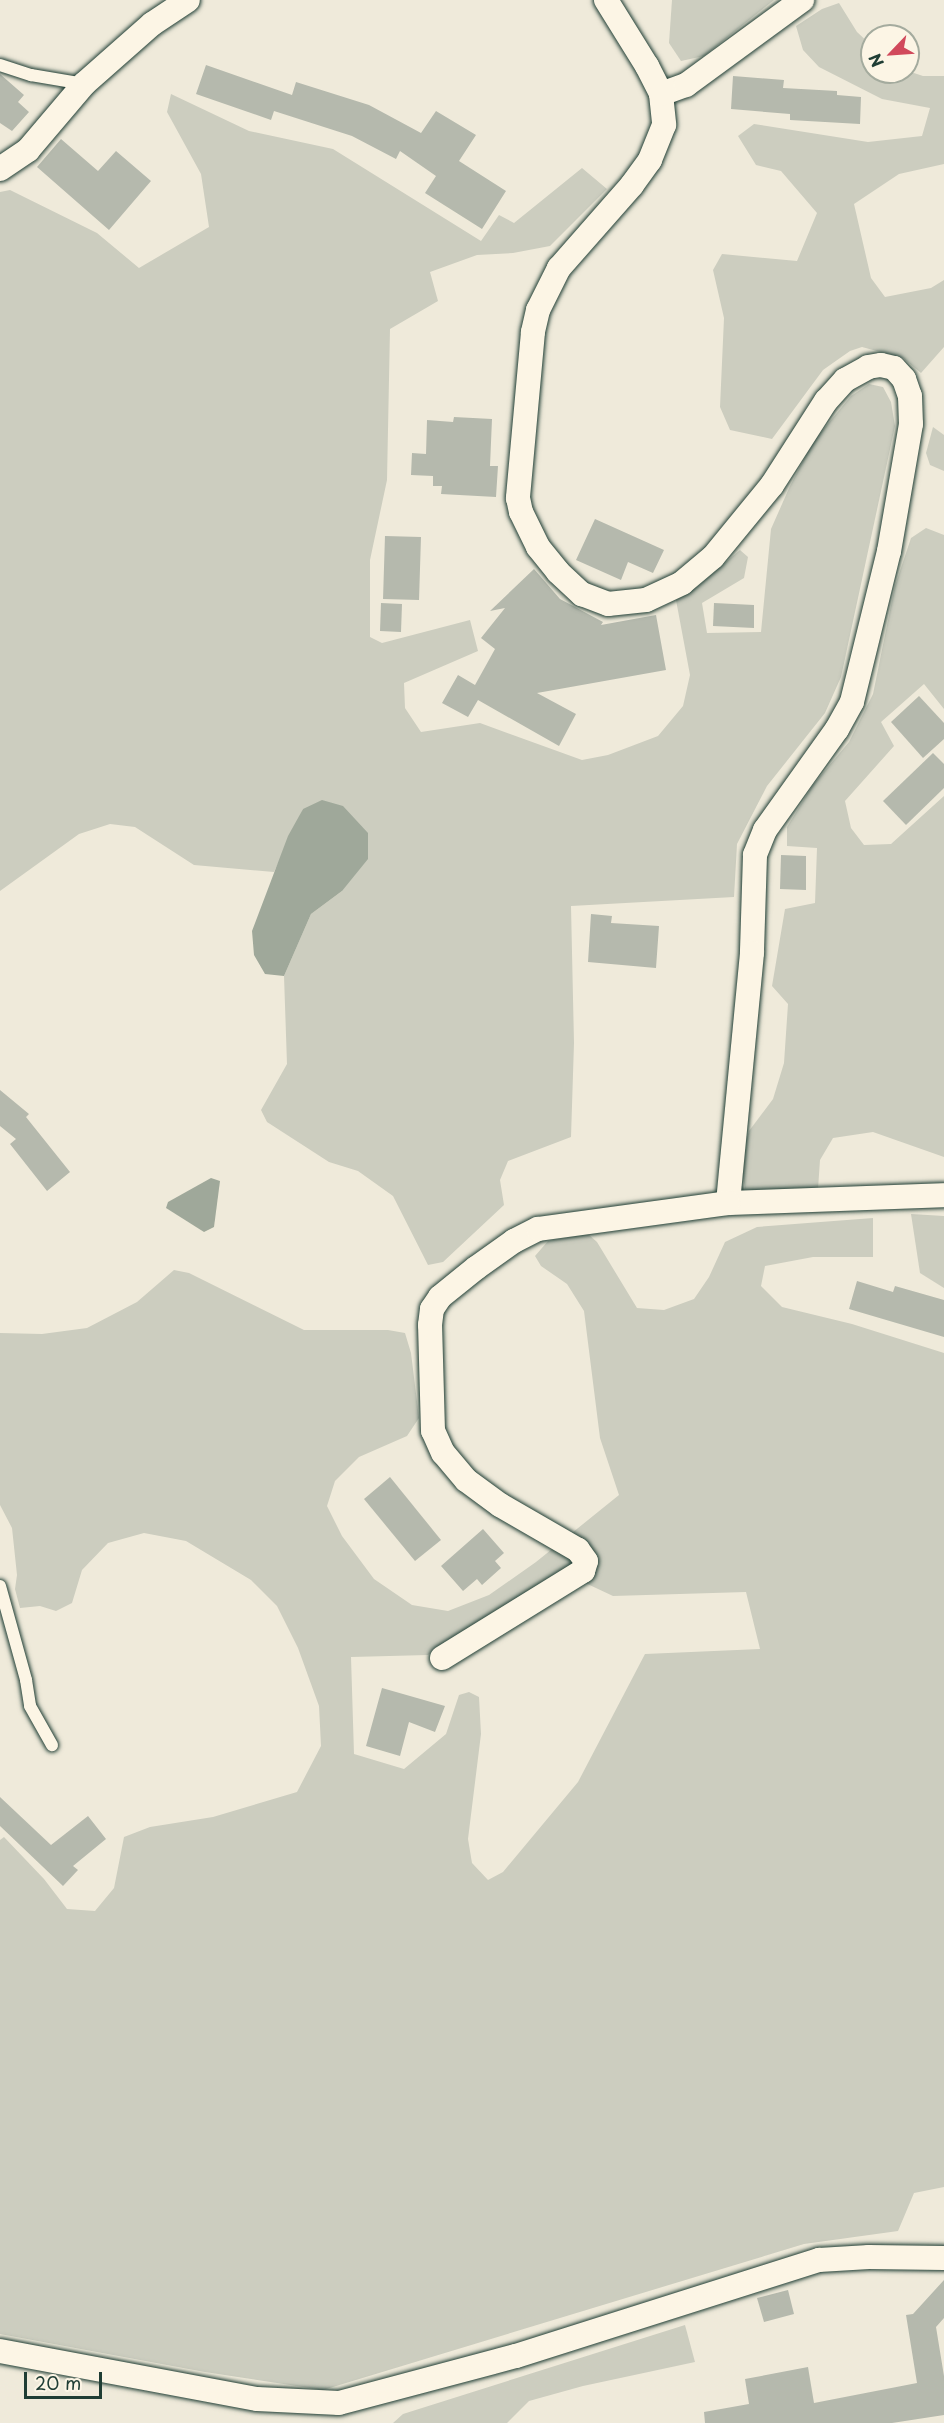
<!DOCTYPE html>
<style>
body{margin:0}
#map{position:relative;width:944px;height:2423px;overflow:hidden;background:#efeada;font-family:"Playpen Sans",sans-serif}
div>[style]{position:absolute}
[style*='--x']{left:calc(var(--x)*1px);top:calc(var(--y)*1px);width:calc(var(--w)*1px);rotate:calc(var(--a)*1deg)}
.green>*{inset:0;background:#cccdbf}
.water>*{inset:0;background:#9fa89a}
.building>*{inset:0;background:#b5b9ad}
.roads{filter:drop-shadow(0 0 2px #1f3d34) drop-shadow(0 0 2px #1f3d34)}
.service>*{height:12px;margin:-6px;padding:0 6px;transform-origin:6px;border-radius:6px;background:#fcf5e5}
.minor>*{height:24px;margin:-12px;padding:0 12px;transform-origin:12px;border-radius:12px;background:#fcf5e5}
span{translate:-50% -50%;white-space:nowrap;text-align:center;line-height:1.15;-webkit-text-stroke:4.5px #fcf5e5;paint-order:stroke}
.north{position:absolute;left:860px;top:24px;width:60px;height:60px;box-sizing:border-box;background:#fcf5e5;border:2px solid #a4ab9e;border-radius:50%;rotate:245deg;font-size:16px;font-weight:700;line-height:24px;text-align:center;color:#1f3d34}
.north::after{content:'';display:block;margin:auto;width:21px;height:27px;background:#d1495b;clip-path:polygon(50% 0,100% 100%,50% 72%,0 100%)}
.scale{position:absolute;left:24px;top:2372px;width:78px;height:27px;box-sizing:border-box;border:3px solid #1f3d34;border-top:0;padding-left:8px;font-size:18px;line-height:21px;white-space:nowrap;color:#1f3d34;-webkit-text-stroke:4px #fcf5e5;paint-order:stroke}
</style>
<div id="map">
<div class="green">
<i style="clip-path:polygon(672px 0,774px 0,704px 56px,681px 61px,669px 43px)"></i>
<i style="clip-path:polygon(839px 3px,857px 32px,872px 46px,872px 72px,908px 71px,923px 76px,944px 76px,944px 164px,899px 174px,854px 204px,871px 278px,885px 297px,931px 288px,944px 280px,944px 347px,921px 373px,903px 358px,862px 347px,850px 351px,823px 370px,772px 439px,730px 430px,720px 407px,724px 318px,713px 270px,722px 254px,797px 261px,817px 213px,781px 171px,756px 165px,738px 136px,754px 124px,868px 142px,922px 136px,930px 108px,882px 99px,819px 67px,803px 50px,796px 26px,822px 9px)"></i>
<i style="clip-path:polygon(171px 94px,249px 131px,333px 149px,481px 241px,499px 215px,514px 223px,582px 168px,607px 189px,550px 246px,513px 253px,477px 255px,430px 272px,438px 301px,390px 329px,387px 480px,370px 560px,370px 637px,382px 643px,470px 620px,478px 651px,404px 683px,405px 708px,421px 732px,480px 723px,582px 760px,608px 755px,658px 736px,683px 706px,690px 675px,676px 600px,697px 587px,740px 550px,748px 557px,744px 578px,702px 603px,707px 633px,761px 632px,771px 529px,790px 486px,813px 442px,851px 396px,869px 384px,883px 387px,891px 402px,895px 426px,841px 677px,825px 713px,767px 786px,737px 844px,734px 897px,571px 906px,574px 1043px,571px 1137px,508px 1161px,500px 1180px,504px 1205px,443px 1262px,428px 1265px,393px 1196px,358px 1171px,329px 1162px,267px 1122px,261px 1110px,287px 1064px,284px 976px,311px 914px,342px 891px,303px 809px,274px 872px,194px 865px,135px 827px,110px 824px,79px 834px,0 891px,0 192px,10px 190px,97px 233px,139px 268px,209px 227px,201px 174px,167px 112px)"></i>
<i style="clip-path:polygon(933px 427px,944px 435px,944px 471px,930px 465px,926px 453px)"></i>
<i style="clip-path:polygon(926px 528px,944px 535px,944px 709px,924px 684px,881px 722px,894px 746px,845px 801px,851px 828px,864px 845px,891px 844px,944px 796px,944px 1157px,873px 1132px,833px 1138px,820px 1160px,818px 1189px,746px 1193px,740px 1162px,749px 1131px,773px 1099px,784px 1063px,788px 1004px,772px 986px,785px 909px,815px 903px,817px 848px,787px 846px,787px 827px,813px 785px,849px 742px,873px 694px,895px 586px,911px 538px)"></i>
<i style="clip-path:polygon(911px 1214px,944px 1216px,944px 1288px,920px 1273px)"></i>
<i style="clip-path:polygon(evenodd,873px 1218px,873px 1257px,813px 1257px,765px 1266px,761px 1286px,782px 1307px,852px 1324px,944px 1353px,944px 2187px,914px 2193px,898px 2231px,804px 2244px,323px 2390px,205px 2372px,0 2334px,0 1840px,4px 1837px,44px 1879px,67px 1909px,95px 1911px,114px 1888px,124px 1837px,150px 1827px,213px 1817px,297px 1792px,321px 1746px,319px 1706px,298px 1648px,277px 1606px,251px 1580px,186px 1541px,144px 1533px,108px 1543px,82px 1570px,72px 1603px,56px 1611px,40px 1606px,20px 1608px,15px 1589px,17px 1575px,12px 1528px,0 1505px,0 1333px,42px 1334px,87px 1328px,137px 1302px,174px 1270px,189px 1273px,304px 1330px,388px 1330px,405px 1333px,411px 1353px,419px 1418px,407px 1436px,359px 1457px,335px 1481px,327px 1506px,342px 1536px,374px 1579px,412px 1605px,448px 1611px,489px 1595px,536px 1562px,619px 1495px,600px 1438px,584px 1311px,567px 1284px,541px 1266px,535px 1256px,548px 1241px,588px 1234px,597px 1242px,637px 1308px,664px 1310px,694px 1299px,709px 1277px,725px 1242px,757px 1227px,873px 1218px,564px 1573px,613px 1596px,746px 1592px,760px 1649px,645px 1654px,578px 1782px,503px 1872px,488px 1880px,472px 1863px,468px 1839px,481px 1734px,479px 1697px,469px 1692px,459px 1695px,446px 1734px,404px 1769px,354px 1754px,351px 1657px,428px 1655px,564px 1573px)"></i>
<i style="clip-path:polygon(685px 2325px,695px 2362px,583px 2386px,529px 2401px,507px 2423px,393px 2423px,403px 2414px)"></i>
</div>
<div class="water">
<i style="clip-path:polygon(322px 800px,343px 806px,368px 833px,368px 859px,342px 891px,311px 914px,284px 976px,265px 974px,254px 955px,252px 931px,288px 836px,303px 809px)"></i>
<i style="clip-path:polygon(211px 1178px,220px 1181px,214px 1227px,204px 1232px,166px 1208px,168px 1202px)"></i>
</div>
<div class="building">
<i style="clip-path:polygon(206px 65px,292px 95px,296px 82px,369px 105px,421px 133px,436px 111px,476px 135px,459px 161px,506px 191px,482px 229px,425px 193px,436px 176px,400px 151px,396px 159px,352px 136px,274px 111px,271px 120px,196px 94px)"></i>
<i style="clip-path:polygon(0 74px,24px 95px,18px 102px,29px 112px,12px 131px,0 123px)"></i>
<i style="clip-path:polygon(733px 76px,784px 80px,783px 88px,837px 91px,837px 95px,861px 97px,860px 124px,790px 120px,790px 114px,731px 109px)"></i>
<i style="clip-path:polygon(61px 139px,98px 171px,116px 151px,151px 181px,109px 230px,37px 167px)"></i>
<i style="clip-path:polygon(454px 417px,492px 419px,490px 466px,498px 466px,496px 497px,441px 494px,442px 486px,433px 486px,433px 476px,411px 475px,412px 453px,426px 454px,427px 420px,453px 422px)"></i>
<i style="clip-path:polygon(595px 519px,664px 550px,653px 573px,628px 562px,621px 580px,576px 560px)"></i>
<i style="clip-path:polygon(385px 536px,421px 537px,419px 600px,383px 599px)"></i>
<i style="clip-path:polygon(534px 569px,560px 599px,603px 622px,601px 625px,656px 615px,666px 670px,537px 693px,576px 714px,559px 746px,478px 700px,468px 717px,442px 703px,458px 675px,475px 685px,495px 649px,481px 638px,505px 608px,490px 611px)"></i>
<i style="clip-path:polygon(381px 603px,402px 604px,401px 632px,380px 631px)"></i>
<i style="clip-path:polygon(714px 603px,754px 605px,754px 628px,713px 626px)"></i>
<i style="clip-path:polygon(919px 696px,944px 723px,944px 739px,923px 758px,891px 722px)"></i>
<i style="clip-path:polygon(933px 753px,944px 764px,944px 788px,906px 825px,883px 801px)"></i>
<i style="clip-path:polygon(781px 855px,806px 856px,806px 890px,780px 889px)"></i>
<i style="clip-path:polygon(591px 914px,612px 916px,611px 923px,659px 926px,656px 968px,588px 962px)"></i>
<i style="clip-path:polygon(0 1090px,29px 1114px,26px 1117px,70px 1172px,47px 1191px,10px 1144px,16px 1139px,0 1126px)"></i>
<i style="clip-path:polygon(857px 1281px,893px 1292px,895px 1286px,944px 1300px,944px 1337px,849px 1309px)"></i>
<i style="clip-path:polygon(390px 1477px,441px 1540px,415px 1561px,364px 1499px)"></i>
<i style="clip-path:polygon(483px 1529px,504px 1553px,495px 1561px,501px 1568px,482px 1585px,477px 1579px,463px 1591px,441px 1566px)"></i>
<i style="clip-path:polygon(382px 1688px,445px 1706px,435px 1732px,409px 1722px,400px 1756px,366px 1746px)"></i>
<i style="clip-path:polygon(0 1797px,51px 1845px,88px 1816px,106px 1839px,73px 1866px,78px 1870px,63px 1886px,0 1826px)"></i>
<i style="clip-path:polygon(944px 2280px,944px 2318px,936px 2327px,944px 2376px,944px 2415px,892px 2423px,705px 2423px,704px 2412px,749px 2404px,745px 2379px,808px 2367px,814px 2403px,917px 2383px,906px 2315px,913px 2314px)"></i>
<i style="clip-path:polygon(788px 2290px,794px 2314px,764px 2322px,757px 2298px)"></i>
</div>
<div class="roads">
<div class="service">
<i style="--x:0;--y:65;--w:33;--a:18"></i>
<i style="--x:31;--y:75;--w:54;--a:9.6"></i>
<i style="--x:0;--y:1586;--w:98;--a:74.5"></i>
<i style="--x:26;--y:1680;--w:26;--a:81"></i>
<i style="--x:30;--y:1706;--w:45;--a:60.6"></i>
</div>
<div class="minor">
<i style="--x:606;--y:0;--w:78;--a:58.2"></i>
<i style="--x:647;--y:66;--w:31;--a:63"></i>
<i style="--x:661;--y:94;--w:31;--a:84"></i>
<i style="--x:664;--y:125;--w:38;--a:112"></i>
<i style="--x:650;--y:160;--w:31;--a:126"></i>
<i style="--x:632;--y:185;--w:111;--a:131.3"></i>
<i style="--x:559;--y:268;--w:47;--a:116.6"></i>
<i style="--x:538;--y:310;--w:23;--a:103"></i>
<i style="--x:533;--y:332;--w:167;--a:95.2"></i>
<i style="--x:518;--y:498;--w:14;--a:78"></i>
<i style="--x:521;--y:512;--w:39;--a:64"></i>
<i style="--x:538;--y:547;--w:32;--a:51"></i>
<i style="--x:558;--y:572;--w:33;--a:43"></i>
<i style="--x:582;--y:594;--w:28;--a:21"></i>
<i style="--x:608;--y:604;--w:38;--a:-6"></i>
<i style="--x:646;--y:600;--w:40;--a:-25"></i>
<i style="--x:682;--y:583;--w:40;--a:-40"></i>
<i style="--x:713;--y:557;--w:93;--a:-50.7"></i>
<i style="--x:772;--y:485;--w:100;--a:-57.3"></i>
<i style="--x:826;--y:401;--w:28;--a:-48"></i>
<i style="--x:845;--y:380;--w:26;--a:-29"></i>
<i style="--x:868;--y:367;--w:13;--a:-9"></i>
<i style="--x:881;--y:365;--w:13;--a:13"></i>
<i style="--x:894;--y:368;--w:15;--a:48"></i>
<i style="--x:904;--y:379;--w:18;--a:71"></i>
<i style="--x:910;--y:396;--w:28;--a:88"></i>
<i style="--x:911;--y:424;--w:129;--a:99.8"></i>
<i style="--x:889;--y:551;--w:155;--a:103.8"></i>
<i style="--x:852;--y:702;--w:31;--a:119"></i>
<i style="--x:837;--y:729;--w:124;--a:125.5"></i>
<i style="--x:765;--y:830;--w:27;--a:112"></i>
<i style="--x:755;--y:855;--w:98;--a:91.8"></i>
<i style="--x:752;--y:953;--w:251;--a:95.5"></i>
<i style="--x:728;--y:1203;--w:216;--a:-2.1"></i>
<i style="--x:661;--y:94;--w:27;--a:-20"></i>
<i style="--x:686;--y:85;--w:144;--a:-36.2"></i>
<i style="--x:0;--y:169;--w:34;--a:-34"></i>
<i style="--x:28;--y:150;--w:87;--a:-49.7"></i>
<i style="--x:84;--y:84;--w:91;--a:-41.4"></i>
<i style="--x:152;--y:24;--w:43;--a:-33.7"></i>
<i style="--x:442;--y:1658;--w:166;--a:-31.7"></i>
<i style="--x:583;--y:1571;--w:10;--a:-73"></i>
<i style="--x:586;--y:1561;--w:14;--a:-126"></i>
<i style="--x:578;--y:1550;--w:90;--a:-150"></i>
<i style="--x:500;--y:1505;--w:42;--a:-143.7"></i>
<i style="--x:466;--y:1480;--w:35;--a:-130"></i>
<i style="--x:443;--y:1453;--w:24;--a:-114"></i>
<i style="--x:433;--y:1431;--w:106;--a:-91.6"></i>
<i style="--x:430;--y:1325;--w:16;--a:-83"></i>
<i style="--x:432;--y:1309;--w:14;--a:-56"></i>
<i style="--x:440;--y:1297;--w:46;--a:-38.9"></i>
<i style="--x:476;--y:1268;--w:47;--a:-35.4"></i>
<i style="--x:514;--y:1241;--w:27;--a:-27"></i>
<i style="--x:538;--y:1229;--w:192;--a:-7.8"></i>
<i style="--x:0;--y:2351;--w:261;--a:10.6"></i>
<i style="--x:257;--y:2399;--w:82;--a:2.8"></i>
<i style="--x:339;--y:2403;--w:183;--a:-14.9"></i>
<i style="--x:516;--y:2356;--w:318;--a:-17.6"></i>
<i style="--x:819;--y:2260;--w:50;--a:-3.4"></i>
<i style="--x:869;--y:2257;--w:75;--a:0.8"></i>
</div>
</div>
<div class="north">N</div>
<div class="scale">20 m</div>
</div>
